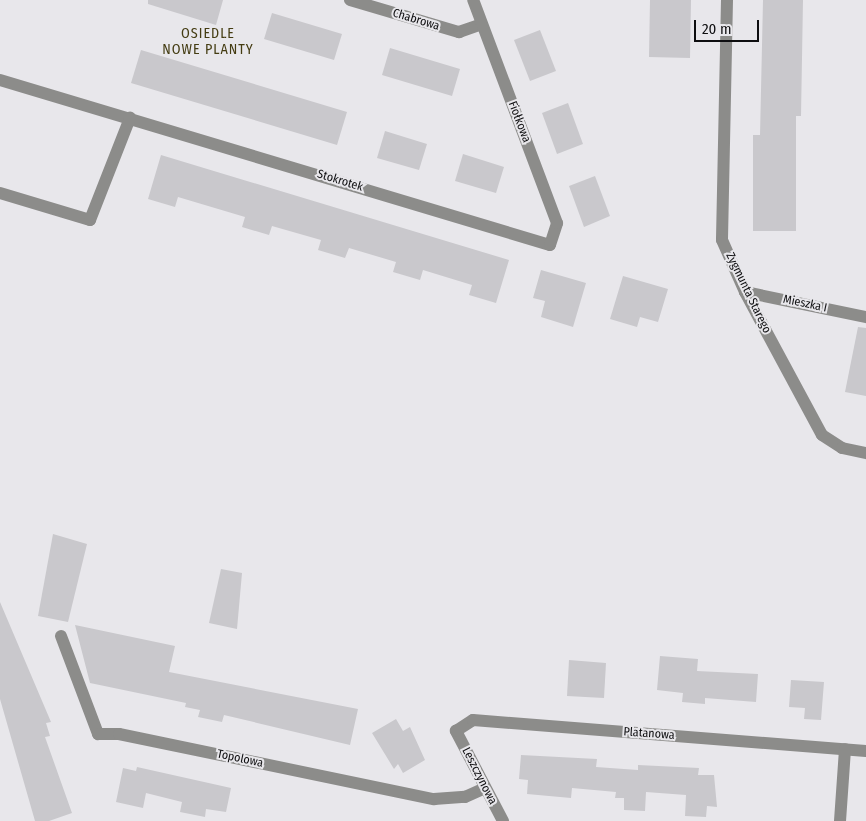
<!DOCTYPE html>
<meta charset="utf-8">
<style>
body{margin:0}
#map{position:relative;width:866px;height:821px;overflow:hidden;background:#e8e7eb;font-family:"Fira Sans Condensed",sans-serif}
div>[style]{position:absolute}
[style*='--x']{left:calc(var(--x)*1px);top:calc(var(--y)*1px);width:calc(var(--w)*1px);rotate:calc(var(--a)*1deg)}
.building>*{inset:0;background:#c9c8cc}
.minor>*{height:12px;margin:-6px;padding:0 6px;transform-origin:6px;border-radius:6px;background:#8c8c8a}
span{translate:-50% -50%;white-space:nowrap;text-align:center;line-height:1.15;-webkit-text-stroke:4px #e8e7eb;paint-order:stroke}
.street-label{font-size:12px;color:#0e0e10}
.neighbourhood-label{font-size:14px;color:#443c12;letter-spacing:1px}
.scale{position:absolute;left:694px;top:20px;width:65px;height:22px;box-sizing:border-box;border:2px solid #0e0e10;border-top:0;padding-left:6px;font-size:15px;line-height:18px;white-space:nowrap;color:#0e0e10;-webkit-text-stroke:4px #e8e7eb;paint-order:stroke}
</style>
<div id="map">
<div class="building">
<i style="clip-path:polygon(148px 0,223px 0,216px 25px,148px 4px)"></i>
<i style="clip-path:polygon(650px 0,691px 0,690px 58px,649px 57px)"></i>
<i style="clip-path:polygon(763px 0,803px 0,801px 116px,796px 116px,796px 231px,753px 231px,753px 135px,760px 135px)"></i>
<i style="clip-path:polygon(272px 13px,342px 34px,334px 60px,264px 39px)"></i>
<i style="clip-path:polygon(540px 30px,556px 71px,530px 81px,514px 40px)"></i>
<i style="clip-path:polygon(390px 48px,460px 69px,452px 96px,382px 75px)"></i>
<i style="clip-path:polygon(141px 50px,347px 112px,337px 145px,131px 83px)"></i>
<i style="clip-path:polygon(568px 103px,583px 144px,557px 154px,542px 113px)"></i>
<i style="clip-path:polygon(385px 131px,427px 144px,419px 170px,377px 158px)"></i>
<i style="clip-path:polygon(463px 154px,504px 167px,496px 193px,455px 181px)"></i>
<i style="clip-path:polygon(161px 155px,509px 260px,496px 303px,469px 295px,472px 285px,423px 270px,420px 280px,393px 272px,396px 262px,349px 248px,345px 258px,318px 250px,321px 240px,272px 226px,269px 235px,242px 227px,245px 217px,178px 197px,175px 207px,148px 199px)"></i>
<i style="clip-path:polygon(595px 176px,610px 216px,584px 227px,569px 186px)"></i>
<i style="clip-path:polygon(541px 270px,586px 283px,573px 327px,541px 317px,545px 301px,533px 298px)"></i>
<i style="clip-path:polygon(623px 276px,668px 289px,658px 322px,640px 317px,637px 327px,610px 319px)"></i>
<i style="clip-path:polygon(858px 327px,866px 328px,866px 396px,845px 392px)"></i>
<i style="clip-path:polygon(53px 534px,87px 544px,68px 622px,38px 616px)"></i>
<i style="clip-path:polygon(221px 569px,242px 573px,237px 629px,209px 623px)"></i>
<i style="clip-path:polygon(0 602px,51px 722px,46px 723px,50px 736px,45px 737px,72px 813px,49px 821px,35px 821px,0 699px)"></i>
<i style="clip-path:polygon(75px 625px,175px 646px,169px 672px,358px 709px,350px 745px,224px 715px,222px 722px,198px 717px,200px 710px,185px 707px,186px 703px,90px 683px)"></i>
<i style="clip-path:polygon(660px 656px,698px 659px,697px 671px,758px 674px,756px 702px,705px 698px,705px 704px,682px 702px,683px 693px,657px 690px)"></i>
<i style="clip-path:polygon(569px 660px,606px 663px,604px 698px,567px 696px)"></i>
<i style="clip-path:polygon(791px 680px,824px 682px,821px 720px,804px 719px,805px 708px,789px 707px)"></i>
<i style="clip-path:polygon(396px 719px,403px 731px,410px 727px,425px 760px,403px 773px,398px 764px,394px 769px,372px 733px)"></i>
<i style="clip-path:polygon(521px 755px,597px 759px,596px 767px,638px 770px,638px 765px,699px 768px,698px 775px,714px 775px,717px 807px,707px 806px,706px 817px,685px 816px,686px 795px,646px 792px,645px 811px,624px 810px,624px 798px,615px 798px,616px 792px,572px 788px,571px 798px,527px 794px,528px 780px,519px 779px)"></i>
<i style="clip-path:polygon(137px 767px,231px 788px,226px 812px,206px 809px,205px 817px,180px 812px,182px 802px,146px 793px,143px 808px,116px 802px,123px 768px,136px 771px)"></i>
</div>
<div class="minor">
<i style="--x:350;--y:0;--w:114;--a:16.4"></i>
<i style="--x:459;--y:32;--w:24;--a:-19"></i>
<i style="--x:727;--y:0;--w:240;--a:91.2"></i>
<i style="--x:722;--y:240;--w:57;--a:66.1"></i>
<i style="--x:745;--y:292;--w:162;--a:61.7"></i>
<i style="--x:822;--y:435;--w:24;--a:33"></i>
<i style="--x:842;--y:448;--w:25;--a:12"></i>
<i style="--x:0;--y:80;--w:574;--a:16.7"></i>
<i style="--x:550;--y:245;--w:23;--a:-72"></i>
<i style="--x:557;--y:223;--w:238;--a:-110.6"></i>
<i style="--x:0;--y:193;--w:94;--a:16.7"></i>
<i style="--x:90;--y:220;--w:110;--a:-68.6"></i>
<i style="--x:745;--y:292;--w:124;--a:11.7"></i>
<i style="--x:61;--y:636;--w:105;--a:69.3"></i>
<i style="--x:98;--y:734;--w:21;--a:0"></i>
<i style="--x:119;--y:734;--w:322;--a:11.7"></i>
<i style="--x:434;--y:799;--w:31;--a:-4"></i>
<i style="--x:465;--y:797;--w:22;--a:-24"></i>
<i style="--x:503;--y:821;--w:102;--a:-117.6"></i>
<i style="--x:456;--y:731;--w:20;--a:-33"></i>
<i style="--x:473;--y:720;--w:394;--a:4.5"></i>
<i style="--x:840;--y:821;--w:72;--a:-86"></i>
</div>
<div class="street-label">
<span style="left:416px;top:20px;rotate:17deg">Chabrowa</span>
<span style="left:519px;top:122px;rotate:69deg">Fiołkowa</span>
<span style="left:340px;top:181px;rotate:17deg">Stokrotek</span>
<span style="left:748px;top:293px;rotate:64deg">Zygmunta Starego</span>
<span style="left:805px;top:304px;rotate:12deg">Mieszka I</span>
<span style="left:649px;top:734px;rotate:4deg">Platanowa</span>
<span style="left:240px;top:759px;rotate:12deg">Topolowa</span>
<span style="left:479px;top:776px;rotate:63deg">Leszczynowa</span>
</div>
<div class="neighbourhood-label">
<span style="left:208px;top:42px">OSIEDLE<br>NOWE PLANTY</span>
</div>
<div class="scale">20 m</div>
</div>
